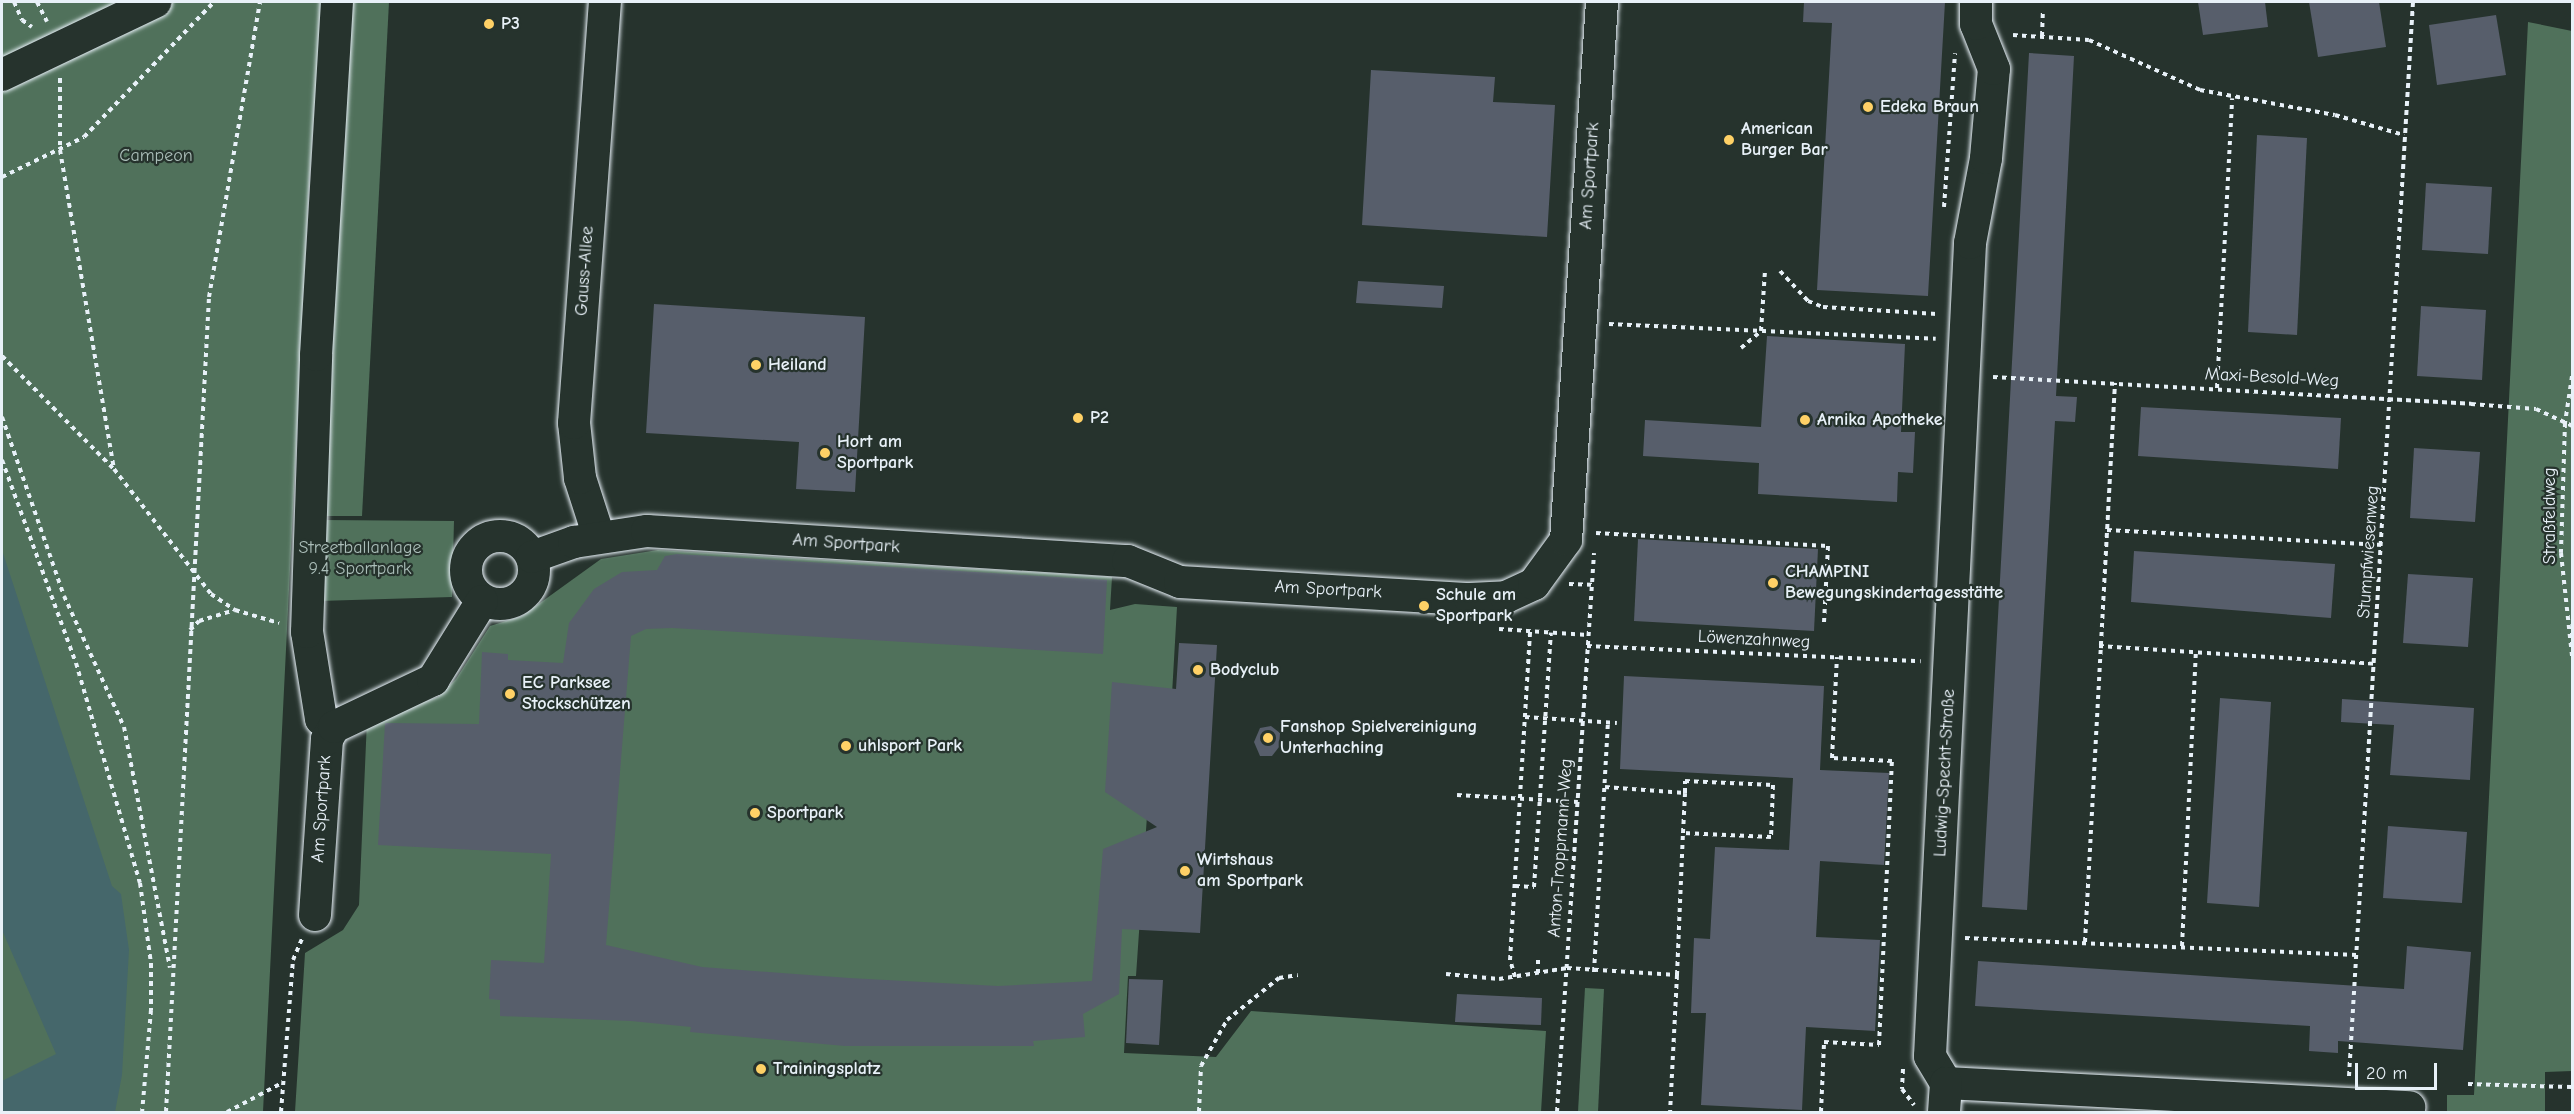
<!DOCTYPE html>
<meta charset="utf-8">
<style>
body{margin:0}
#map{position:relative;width:2574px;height:1114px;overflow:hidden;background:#26332d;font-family:"Comic Neue",sans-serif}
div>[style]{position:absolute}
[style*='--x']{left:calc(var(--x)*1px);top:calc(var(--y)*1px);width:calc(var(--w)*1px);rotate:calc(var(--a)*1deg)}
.green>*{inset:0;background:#50715b}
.water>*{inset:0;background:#45676b}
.building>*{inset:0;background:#575e6b}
.path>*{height:4px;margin-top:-2px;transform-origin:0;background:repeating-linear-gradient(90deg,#e8f1f8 0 4.5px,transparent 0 9px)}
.roads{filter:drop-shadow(0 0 2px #e8f1f8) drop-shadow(0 0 2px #e8f1f8)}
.minor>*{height:32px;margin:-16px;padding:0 16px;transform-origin:16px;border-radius:16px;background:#26332d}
.minor>.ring{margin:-16px;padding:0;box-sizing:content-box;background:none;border:32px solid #26332d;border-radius:50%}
.dots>*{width:16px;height:16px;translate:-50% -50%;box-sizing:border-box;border:3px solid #26332d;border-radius:50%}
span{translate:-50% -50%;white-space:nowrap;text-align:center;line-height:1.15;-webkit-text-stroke:4.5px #26332d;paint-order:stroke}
.poi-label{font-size:18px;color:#e8f1f8;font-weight:700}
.left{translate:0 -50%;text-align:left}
.park-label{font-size:18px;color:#abbeb9}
.street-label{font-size:18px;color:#e8f1f8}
.frame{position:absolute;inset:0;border:3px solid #e8f1f8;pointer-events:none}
.scale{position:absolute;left:2355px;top:1063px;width:82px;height:27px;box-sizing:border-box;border:3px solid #e8f1f8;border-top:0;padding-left:8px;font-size:18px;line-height:21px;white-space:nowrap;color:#e8f1f8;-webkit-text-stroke:4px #26332d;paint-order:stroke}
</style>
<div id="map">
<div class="green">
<i style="clip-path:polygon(2px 2px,322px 2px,309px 187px,263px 1112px,2px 1112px)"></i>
<i style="clip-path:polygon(350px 2px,389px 2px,362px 516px,321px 516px)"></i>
<i style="clip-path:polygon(2528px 22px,2572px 31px,2572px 1071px,2545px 1072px,2545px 1112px,2447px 1112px,2447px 1095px,2474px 1095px)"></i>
<i style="clip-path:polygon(321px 520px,454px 521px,452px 597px,319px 601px)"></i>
<i style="clip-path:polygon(658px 550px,1112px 577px,1110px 610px,1135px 604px,1177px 607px,1171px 712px,1154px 714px,1136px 976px,1128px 976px,1124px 1053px,1216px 1057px,1251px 1011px,1546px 1031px,1541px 1112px,295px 1112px,305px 953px,343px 930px,359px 905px,367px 720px,438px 697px,456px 679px,490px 626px,522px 616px,601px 559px)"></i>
<i style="clip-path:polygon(1585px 988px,1604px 989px,1598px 1112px,1578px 1112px)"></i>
</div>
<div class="water">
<i style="clip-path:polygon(2px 550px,112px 886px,121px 894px,129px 950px,122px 1075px,115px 1112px,2px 1112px,2px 1081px,56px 1054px,2px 930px)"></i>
</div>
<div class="building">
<i style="clip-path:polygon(1804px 2px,1945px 2px,1928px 296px,1817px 290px,1832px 23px,1803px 22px)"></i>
<i style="clip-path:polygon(2198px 2px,2265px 2px,2268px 27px,2203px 35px)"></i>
<i style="clip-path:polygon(2309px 2px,2379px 2px,2386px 47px,2318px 57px)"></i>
<i style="clip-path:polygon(2496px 15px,2506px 75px,2437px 85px,2429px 25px)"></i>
<i style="clip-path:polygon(2029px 53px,2074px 56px,2056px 396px,2077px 397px,2075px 422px,2055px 421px,2027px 910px,1982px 907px)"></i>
<i style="clip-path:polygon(1371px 70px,1495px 77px,1493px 102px,1555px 105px,1547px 237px,1362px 225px)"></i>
<i style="clip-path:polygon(2257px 135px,2307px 138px,2297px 335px,2248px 332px)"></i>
<i style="clip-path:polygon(2426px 183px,2492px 187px,2488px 254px,2422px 250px)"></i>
<i style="clip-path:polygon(1358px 281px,1444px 286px,1442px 308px,1356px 303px)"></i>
<i style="clip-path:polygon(654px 304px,865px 317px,855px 492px,796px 489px,799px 442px,646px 433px)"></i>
<i style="clip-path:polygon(2421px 306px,2486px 310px,2482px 380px,2417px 376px)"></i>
<i style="clip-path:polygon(1767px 336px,1905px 344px,1901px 432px,1915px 432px,1913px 473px,1898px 472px,1897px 502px,1758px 494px,1759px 463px,1643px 456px,1645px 420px,1761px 427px)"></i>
<i style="clip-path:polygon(2141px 407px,2341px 418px,2338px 469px,2138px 456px)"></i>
<i style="clip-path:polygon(2414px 448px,2480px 452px,2475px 522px,2410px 518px)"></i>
<i style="clip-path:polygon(1638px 539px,1818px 549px,1814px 631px,1634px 621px)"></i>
<i style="clip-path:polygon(2134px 551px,2335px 564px,2331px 618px,2131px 602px)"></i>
<i style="clip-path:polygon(677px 554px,1107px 580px,1103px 654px,672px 628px,646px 629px,631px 636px,606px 945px,702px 967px,849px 978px,998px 986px,1092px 981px,1103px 849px,1157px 827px,1105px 792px,1112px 682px,1176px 689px,1179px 643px,1217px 645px,1200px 933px,1122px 929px,1119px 994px,1083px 1014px,1085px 1037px,1033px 1041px,1034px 1046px,845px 1046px,690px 1032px,691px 1027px,631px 1021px,500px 1016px,500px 1000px,489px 999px,491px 960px,544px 963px,551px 854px,378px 845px,385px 723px,479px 724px,482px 652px,508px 654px,508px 660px,563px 663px,569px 623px,594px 589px,622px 572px,657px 570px,665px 556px)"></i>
<i style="clip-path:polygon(2408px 574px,2473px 578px,2468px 647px,2403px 643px)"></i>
<i style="clip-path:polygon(1624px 676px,1824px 686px,1820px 770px,1889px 773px,1884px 865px,1820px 861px,1816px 937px,1880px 940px,1875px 1031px,1806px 1027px,1802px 1110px,1701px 1105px,1706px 1013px,1691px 1013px,1694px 938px,1710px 939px,1715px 847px,1789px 850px,1793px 778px,1620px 769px)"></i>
<i style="clip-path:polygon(2220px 698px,2271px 702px,2259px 907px,2207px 903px)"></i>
<i style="clip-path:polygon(2342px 699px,2474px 708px,2470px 780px,2390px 775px,2394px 725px,2341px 722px)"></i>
<i style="clip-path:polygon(1271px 726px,1280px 733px,1279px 747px,1272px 756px,1260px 756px,1254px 742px,1260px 728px)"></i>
<i style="clip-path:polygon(2388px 826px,2467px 832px,2462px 903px,2383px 898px)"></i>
<i style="clip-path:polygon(2407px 946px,2471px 952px,2463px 1050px,2338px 1041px,2338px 1053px,2309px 1051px,2310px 1026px,1975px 1006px,1978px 961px,2404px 989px)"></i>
<i style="clip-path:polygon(1129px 979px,1163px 980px,1159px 1045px,1126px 1043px)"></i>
<i style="clip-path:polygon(1457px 994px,1542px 998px,1541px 1025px,1455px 1022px)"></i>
</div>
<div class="path">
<i style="--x:14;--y:2;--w:20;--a:66"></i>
<i style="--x:22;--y:20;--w:12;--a:35"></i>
<i style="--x:37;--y:2;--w:22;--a:63"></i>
<i style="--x:2013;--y:35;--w:76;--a:3.8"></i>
<i style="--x:2089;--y:40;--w:122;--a:24.2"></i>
<i style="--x:2200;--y:90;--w:137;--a:10.5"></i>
<i style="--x:2335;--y:115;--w:72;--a:16.2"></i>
<i style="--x:2042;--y:36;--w:25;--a:-88"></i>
<i style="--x:60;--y:78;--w:72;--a:90"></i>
<i style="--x:60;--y:150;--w:324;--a:80.4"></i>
<i style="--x:114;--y:469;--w:158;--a:52.2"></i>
<i style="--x:211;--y:594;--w:29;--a:34"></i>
<i style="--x:235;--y:610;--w:46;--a:16.5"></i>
<i style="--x:2;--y:177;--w:91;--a:-26"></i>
<i style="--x:84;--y:137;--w:187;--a:-46.1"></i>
<i style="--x:1944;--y:207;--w:154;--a:-85.9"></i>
<i style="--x:1780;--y:271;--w:41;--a:47"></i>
<i style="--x:1808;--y:301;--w:16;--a:22"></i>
<i style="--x:1823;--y:307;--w:114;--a:3.5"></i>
<i style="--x:1609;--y:324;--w:327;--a:2.6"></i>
<i style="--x:1741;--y:348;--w:26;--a:-40"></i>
<i style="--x:1761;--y:331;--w:60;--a:-86.2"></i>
<i style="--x:2;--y:356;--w:158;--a:45.3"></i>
<i style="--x:2572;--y:376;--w:48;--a:98.5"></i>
<i style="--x:2565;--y:423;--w:130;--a:91.8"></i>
<i style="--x:2561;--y:553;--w:104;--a:83.9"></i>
<i style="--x:1993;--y:377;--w:479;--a:3.2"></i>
<i style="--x:2471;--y:404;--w:65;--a:4.4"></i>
<i style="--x:2536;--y:409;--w:40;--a:25"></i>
<i style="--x:2217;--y:388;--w:290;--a:-87"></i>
<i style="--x:2;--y:417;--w:189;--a:70.9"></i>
<i style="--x:64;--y:596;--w:144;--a:65.4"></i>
<i style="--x:124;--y:727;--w:245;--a:79.2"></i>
<i style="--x:2;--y:460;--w:216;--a:70"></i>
<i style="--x:76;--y:663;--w:229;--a:73.8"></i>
<i style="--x:140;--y:883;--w:81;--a:82.2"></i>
<i style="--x:151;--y:963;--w:47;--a:90"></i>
<i style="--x:151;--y:1010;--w:102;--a:95"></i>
<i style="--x:2107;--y:530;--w:276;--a:3.1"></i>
<i style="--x:1596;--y:533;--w:232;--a:3.2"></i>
<i style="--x:1828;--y:546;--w:77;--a:93"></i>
<i style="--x:1569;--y:584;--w:23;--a:2"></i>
<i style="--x:508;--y:615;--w:49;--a:-39.2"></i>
<i style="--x:1499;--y:629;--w:89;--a:3.9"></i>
<i style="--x:190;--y:630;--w:13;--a:-45"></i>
<i style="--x:199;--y:621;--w:37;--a:-17"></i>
<i style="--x:1587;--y:646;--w:334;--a:2.6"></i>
<i style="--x:2099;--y:646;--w:277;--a:3.7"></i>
<i style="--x:1525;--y:717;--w:92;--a:3.7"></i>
<i style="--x:1605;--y:787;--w:80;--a:4.3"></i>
<i style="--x:1457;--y:795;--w:121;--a:3.3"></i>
<i style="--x:1515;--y:886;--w:19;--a:3"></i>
<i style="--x:1534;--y:887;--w:255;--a:-86.2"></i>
<i style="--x:1965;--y:938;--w:392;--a:2.5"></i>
<i style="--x:2085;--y:942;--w:560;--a:-86.93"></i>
<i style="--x:2182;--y:946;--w:294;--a:-87.3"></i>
<i style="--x:1594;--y:972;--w:250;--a:-86.8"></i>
<i style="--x:1538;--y:973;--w:17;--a:-90"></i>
<i style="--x:1446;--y:974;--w:53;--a:5.4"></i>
<i style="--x:1499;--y:979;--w:69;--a:-9.2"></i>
<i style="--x:1567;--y:968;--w:110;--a:3.6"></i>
<i style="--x:1677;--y:975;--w:137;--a:92.9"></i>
<i style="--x:1677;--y:975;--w:142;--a:-87.6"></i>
<i style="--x:1683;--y:833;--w:40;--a:-87.1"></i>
<i style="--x:1685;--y:793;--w:12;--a:-90"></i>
<i style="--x:1685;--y:781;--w:88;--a:2.6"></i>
<i style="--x:1773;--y:785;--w:52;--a:92.2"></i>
<i style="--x:1771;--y:837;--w:88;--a:-177.4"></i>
<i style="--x:1515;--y:977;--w:18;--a:-106"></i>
<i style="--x:1510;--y:960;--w:330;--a:-86.5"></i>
<i style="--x:1903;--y:1069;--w:20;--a:93"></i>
<i style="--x:1902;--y:1089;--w:20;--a:53"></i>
<i style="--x:2349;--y:1076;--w:1076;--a:-86.59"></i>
<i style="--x:2468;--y:1084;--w:104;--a:1.7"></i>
<i style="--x:166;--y:1112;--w:816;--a:-86.98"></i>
<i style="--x:209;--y:297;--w:299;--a:-80.2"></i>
<i style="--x:227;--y:1112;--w:62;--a:-27.8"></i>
<i style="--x:281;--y:1112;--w:152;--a:-85.5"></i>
<i style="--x:293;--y:960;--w:23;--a:-67"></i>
<i style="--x:1199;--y:1112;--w:46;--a:-87.5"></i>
<i style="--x:1201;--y:1066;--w:53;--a:-60.5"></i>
<i style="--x:1227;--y:1020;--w:67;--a:-38.9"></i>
<i style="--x:1279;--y:978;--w:19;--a:-9"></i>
<i style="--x:1557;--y:1112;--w:560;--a:-86.21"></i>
<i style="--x:1821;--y:1112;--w:70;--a:-87.5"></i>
<i style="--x:1824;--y:1042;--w:55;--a:3.1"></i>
<i style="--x:1879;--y:1045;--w:284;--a:-87.4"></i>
<i style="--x:1892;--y:761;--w:60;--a:-177.1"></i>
<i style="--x:1832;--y:758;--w:101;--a:-87.2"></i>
</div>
<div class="roads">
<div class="minor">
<i style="--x:2;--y:75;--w:170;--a:-25.5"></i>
<i class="ring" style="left:466px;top:536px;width:36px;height:36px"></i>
<i style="--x:599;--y:537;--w:62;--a:-107.9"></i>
<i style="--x:580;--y:478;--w:55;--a:-96.2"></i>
<i style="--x:574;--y:423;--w:422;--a:-85.8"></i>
<i style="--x:532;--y:557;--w:45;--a:-19.7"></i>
<i style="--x:574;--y:542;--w:74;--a:-8.6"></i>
<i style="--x:647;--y:531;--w:482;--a:3.6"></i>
<i style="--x:1128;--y:561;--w:56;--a:22"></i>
<i style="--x:1180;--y:582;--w:290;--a:3.4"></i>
<i style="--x:1470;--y:599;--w:36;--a:-3"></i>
<i style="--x:1506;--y:597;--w:31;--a:-25"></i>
<i style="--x:1534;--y:584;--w:54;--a:-54"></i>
<i style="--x:1566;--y:540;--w:539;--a:-86.17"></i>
<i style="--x:334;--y:727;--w:15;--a:-148"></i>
<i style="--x:321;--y:719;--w:88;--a:-99.1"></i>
<i style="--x:307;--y:632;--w:277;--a:-88.1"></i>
<i style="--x:316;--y:355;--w:354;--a:-86.6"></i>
<i style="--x:315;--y:915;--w:176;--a:-86.1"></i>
<i style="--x:327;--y:739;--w:14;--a:-60"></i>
<i style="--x:334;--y:727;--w:110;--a:-25.4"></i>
<i style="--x:433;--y:680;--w:93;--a:-58.2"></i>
<i style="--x:1946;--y:1083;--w:31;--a:-121"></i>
<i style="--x:1930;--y:1056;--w:814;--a:-87.18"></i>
<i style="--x:1970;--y:243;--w:86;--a:-79.3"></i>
<i style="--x:1986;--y:158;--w:89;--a:-84.9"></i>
<i style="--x:1994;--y:69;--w:48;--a:-111.8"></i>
<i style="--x:1976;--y:24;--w:22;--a:-90"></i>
<i style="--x:1946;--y:1083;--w:464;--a:3"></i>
<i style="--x:1944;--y:1112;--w:29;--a:-86"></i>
</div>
</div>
<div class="dots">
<i style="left:489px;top:24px;background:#ffd166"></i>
<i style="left:1868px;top:107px;background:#ffd166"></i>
<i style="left:1729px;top:140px;background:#ffd166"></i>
<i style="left:756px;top:365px;background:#ffd166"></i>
<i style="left:1078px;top:418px;background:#ffd166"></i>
<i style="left:1805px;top:420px;background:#ffd166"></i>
<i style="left:825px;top:453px;background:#ffd166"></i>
<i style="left:1773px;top:583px;background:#ffd166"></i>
<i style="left:1424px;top:606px;background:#ffd166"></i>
<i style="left:1198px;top:670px;background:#ffd166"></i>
<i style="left:510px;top:694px;background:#ffd166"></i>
<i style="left:1268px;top:738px;background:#ffd166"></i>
<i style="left:846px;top:746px;background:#ffd166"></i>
<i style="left:755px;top:813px;background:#ffd166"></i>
<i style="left:1185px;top:871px;background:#ffd166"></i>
<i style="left:761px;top:1069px;background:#ffd166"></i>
</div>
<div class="poi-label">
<span class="left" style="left:501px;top:24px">P3</span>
<span class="left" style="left:1880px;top:107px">Edeka Braun</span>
<span class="left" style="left:1741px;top:140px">American<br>Burger Bar</span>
<span class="left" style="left:768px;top:365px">Heiland</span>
<span class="left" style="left:1090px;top:418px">P2</span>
<span class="left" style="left:1817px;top:420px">Arnika Apotheke</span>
<span class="left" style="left:837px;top:453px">Hort am<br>Sportpark</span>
<span class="left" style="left:1785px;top:583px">CHAMPINI<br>Bewegungskindertagesstätte</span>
<span class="left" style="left:1436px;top:606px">Schule am<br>Sportpark</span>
<span class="left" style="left:1210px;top:670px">Bodyclub</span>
<span class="left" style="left:522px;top:694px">EC Parksee<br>Stockschützen</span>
<span class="left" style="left:1280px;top:738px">Fanshop Spielvereinigung<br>Unterhaching</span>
<span class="left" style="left:858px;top:746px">uhlsport Park</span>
<span class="left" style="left:767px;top:813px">Sportpark</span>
<span class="left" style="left:1197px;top:871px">Wirtshaus<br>am Sportpark</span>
<span class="left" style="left:773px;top:1069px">Trainingsplatz</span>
</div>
<div class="park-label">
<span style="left:156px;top:156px">Campeon</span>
<span style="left:360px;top:559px">Streetballanlage<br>9.4 Sportpark</span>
</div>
<div class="street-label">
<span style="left:1590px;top:176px;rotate:-86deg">Am Sportpark</span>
<span style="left:585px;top:271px;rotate:-86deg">Gauss-Allee</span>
<span style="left:2272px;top:378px;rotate:3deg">Maxi-Besold-Weg</span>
<span style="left:2550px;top:516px;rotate:-90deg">Straßfeldweg</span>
<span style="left:846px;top:544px;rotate:4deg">Am Sportpark</span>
<span style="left:2369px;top:552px;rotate:-86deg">Stumpfwiesenweg</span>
<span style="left:1328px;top:590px;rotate:3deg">Am Sportpark</span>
<span style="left:1754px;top:640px;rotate:3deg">Löwenzahnweg</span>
<span style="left:1945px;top:773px;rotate:-87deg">Ludwig-Specht-Straße</span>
<span style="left:322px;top:809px;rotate:-86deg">Am Sportpark</span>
<span style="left:1561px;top:848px;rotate:-86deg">Anton-Troppmann-Weg</span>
</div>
<div class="frame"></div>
<div class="scale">20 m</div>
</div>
